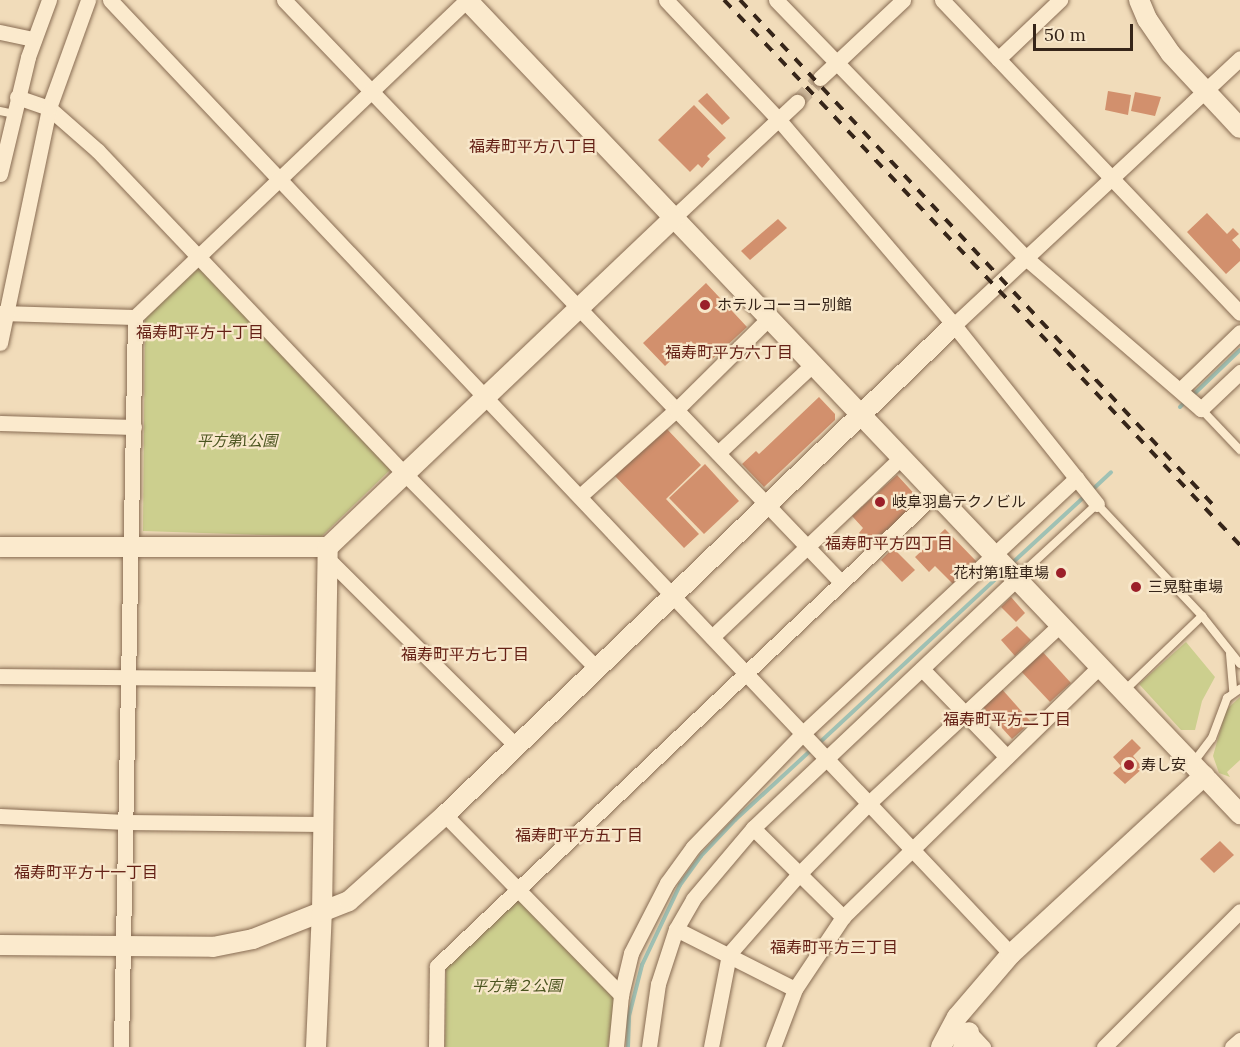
<!DOCTYPE html>
<meta charset="utf-8">
<style>
body{margin:0}
#map{position:relative;width:1240px;height:1047px;overflow:hidden;background:#f1dcba;font-family:Lora,"Noto Sans JP",serif}
div>[style]{position:absolute}
[style*='--x']{left:calc(var(--x)*1px);top:calc(var(--y)*1px);width:calc(var(--w)*1px);rotate:calc(var(--a)*1deg)}
.green>*{inset:0;background:#cccf8e}
.stream>*{height:4px;margin:-2px;padding:0 2px;transform-origin:2px;border-radius:2px;background:#9fc1b4}
.building>*{inset:0;background:#d2906d}
.minor-tunnel>*{height:15px;margin-top:-7.5px;transform-origin:0;background:repeating-linear-gradient(90deg,#ccb79a 0 15px,transparent 0 23px)}
.roads{filter:drop-shadow(0 0 2px #886c53) drop-shadow(0 0 2px #886c53)}
.service>*{height:8px;margin:-4px;padding:0 4px;transform-origin:4px;border-radius:4px;background:#fbeacd}
.minor>*{height:15px;margin:-7.5px;padding:0 7.5px;transform-origin:7.5px;border-radius:7.5px;background:#fbeacd}
.tertiary>*{height:20px;margin:-10px;padding:0 10px;transform-origin:10px;border-radius:10px;background:#fbeacd}
.rail>*{height:4px;margin-top:-2px;transform-origin:0;background:repeating-linear-gradient(90deg,#362519 0 10px,transparent 0 20px)}
.dots>*{width:16px;height:16px;translate:-50% -50%;box-sizing:border-box;border:3px solid #f8e7ca;border-radius:50%}
span{translate:-50% -50%;white-space:nowrap;text-align:center;line-height:1.15;-webkit-text-stroke:4.5px #f8e7ca;paint-order:stroke}
.poi-label{font-size:15px;color:#362519}
.left{translate:0 -50%;text-align:left}
.right{translate:-100% -50%;text-align:right}
.park-label{font-size:15px;color:#4a541f;font-style:italic}
.neighbourhood-label{font-size:16px;color:#652116}
.scale{position:absolute;left:1033px;top:24px;width:100px;height:27px;box-sizing:border-box;border:3px solid #362519;border-top:0;padding-left:8px;font-size:18px;line-height:21px;white-space:nowrap;color:#362519;-webkit-text-stroke:4px #f8e7ca;paint-order:stroke}
</style>
<div id="map">
<div class="green">
<i style="clip-path:polygon(200px 266px,392px 468px,321px 537px,143px 531px,145px 319px)"></i>
<i style="clip-path:polygon(1186px 642px,1215px 677px,1202px 701px,1195px 730px,1181px 730px,1139px 684px)"></i>
<i style="clip-path:polygon(1240px 697px,1240px 760px,1227px 772px,1230px 777px,1219px 773px,1213px 756px,1226px 710px)"></i>
<i style="clip-path:polygon(518px 899px,615px 997px,608px 1047px,445px 1047px,446px 968px)"></i>
</div>
<div class="stream">
<i style="--x:1193;--y:395;--w:65;--a:-43.8"></i>
<i style="--x:1180;--y:407;--w:10;--a:-45"></i>
<i style="--x:1092;--y:490;--w:26;--a:-43"></i>
<i style="--x:1010;--y:565;--w:103;--a:-42.6"></i>
<i style="--x:817;--y:745;--w:254;--a:-42.9"></i>
<i style="--x:628;--y:1047;--w:31;--a:-88"></i>
<i style="--x:629;--y:1016;--w:53;--a:-75.7"></i>
<i style="--x:642;--y:965;--w:89;--a:-64.6"></i>
<i style="--x:680;--y:885;--w:36;--a:-54"></i>
<i style="--x:701;--y:856;--w:50;--a:-46.6"></i>
<i style="--x:735;--y:820;--w:103;--a:-42.6"></i>
</div>
<div class="building">
<i style="clip-path:polygon(1108px 91px,1131px 95px,1128px 115px,1105px 110px)"></i>
<i style="clip-path:polygon(1135px 92px,1161px 97px,1155px 116px,1131px 111px)"></i>
<i style="clip-path:polygon(707px 93px,730px 118px,722px 125px,698px 101px)"></i>
<i style="clip-path:polygon(694px 105px,726px 138px,707px 156px,710px 159px,702px 168px,698px 164px,690px 172px,658px 140px)"></i>
<i style="clip-path:polygon(1207px 213px,1227px 234px,1233px 228px,1239px 234px,1232px 240px,1240px 249px,1240px 261px,1226px 274px,1187px 232px)"></i>
<i style="clip-path:polygon(778px 219px,787px 228px,750px 260px,741px 251px)"></i>
<i style="clip-path:polygon(706px 283px,747px 327px,710px 361px,691px 341px,665px 366px,643px 343px)"></i>
<i style="clip-path:polygon(819px 397px,835px 414px,835px 420px,764px 487px,742px 464px,756px 451px,759px 454px)"></i>
<i style="clip-path:polygon(666px 428px,701px 465px,666px 499px,699px 534px,684px 548px,615px 476px)"></i>
<i style="clip-path:polygon(705px 464px,739px 501px,704px 534px,669px 498px)"></i>
<i style="clip-path:polygon(897px 475px,920px 500px,870px 545px,859px 533px,863px 528px,852px 516px)"></i>
<i style="clip-path:polygon(945px 529px,977px 562px,953px 584px,935px 566px,929px 572px,915px 557px)"></i>
<i style="clip-path:polygon(893px 548px,915px 570px,902px 582px,881px 560px)"></i>
<i style="clip-path:polygon(1011px 597px,1025px 613px,1016px 622px,1001px 607px)"></i>
<i style="clip-path:polygon(1017px 626px,1031px 640px,1015px 656px,1001px 640px)"></i>
<i style="clip-path:polygon(1040px 649px,1071px 683px,1050px 702px,1019px 669px)"></i>
<i style="clip-path:polygon(1000px 687px,1031px 722px,1012px 739px,981px 705px)"></i>
<i style="clip-path:polygon(1132px 739px,1141px 748px,1133px 756px,1143px 768px,1125px 784px,1113px 773px,1121px 766px,1113px 757px)"></i>
<i style="clip-path:polygon(1220px 841px,1234px 855px,1214px 873px,1200px 859px)"></i>
</div>
<div class="minor-tunnel">
<i style="--x:797;--y:102;--w:33;--a:-46"></i>
</div>
<div class="roads">
<div class="service">
<i style="--x:0;--y:111;--w:14;--a:12"></i>
<i style="--x:1201;--y:409;--w:57;--a:46.4"></i>
<i style="--x:1018;--y:577;--w:108;--a:-42.7"></i>
<i style="--x:1097;--y:504;--w:154;--a:46.8"></i>
<i style="--x:1202;--y:616;--w:61;--a:51.6"></i>
<i style="--x:1230;--y:654;--w:37;--a:85"></i>
<i style="--x:1125;--y:690;--w:107;--a:-43.9"></i>
<i style="--x:1193;--y:763;--w:31;--a:-53"></i>
<i style="--x:1212;--y:738;--w:43;--a:-69.4"></i>
<i style="--x:1227;--y:698;--w:16;--a:-35"></i>
</div>
<div class="minor">
<i style="--x:110;--y:0;--w:1312;--a:46.64"></i>
<i style="--x:284;--y:0;--w:806;--a:46.26"></i>
<i style="--x:666;--y:0;--w:165;--a:46.7"></i>
<i style="--x:779;--y:120;--w:270;--a:49.5"></i>
<i style="--x:954;--y:325;--w:229;--a:51.4"></i>
<i style="--x:776;--y:0;--w:361;--a:45.9"></i>
<i style="--x:1027;--y:259;--w:230;--a:40.8"></i>
<i style="--x:1201;--y:409;--w:54;--a:-43.5"></i>
<i style="--x:942;--y:0;--w:432;--a:46.4"></i>
<i style="--x:0;--y:32;--w:35;--a:12"></i>
<i style="--x:998;--y:59;--w:86;--a:-43.6"></i>
<i style="--x:820;--y:78;--w:114;--a:-43.2"></i>
<i style="--x:17;--y:97;--w:34;--a:19"></i>
<i style="--x:49;--y:108;--w:65;--a:41.3"></i>
<i style="--x:98;--y:151;--w:446;--a:46.5"></i>
<i style="--x:405;--y:474;--w:274;--a:45.4"></i>
<i style="--x:0;--y:174;--w:120;--a:-76.5"></i>
<i style="--x:28;--y:57;--w:61;--a:-69.8"></i>
<i style="--x:673;--y:218;--w:170;--a:-43.1"></i>
<i style="--x:0;--y:313;--w:135;--a:1.7"></i>
<i style="--x:135;--y:317;--w:459;--a:-43.7"></i>
<i style="--x:954;--y:325;--w:391;--a:-43"></i>
<i style="--x:0;--y:343;--w:240;--a:-78.2"></i>
<i style="--x:49;--y:108;--w:115;--a:-70.1"></i>
<i style="--x:1180;--y:390;--w:83;--a:-44"></i>
<i style="--x:0;--y:423;--w:134;--a:1.7"></i>
<i style="--x:718;--y:453;--w:130;--a:-43.1"></i>
<i style="--x:580;--y:496;--w:129;--a:-41.9"></i>
<i style="--x:676;--y:410;--w:131;--a:-44.7"></i>
<i style="--x:328;--y:559;--w:265;--a:44.8"></i>
<i style="--x:712;--y:637;--w:262;--a:-43.5"></i>
<i style="--x:922;--y:669;--w:122;--a:46"></i>
<i style="--x:0;--y:676;--w:324;--a:0.5"></i>
<i style="--x:445;--y:815;--w:252;--a:45.6"></i>
<i style="--x:0;--y:816;--w:126;--a:2.7"></i>
<i style="--x:126;--y:822;--w:196;--a:0.6"></i>
<i style="--x:753;--y:828;--w:127;--a:44.7"></i>
<i style="--x:676;--y:929;--w:133;--a:26.8"></i>
<i style="--x:969;--y:1032;--w:21;--a:47"></i>
<i style="--x:121;--y:1047;--w:730;--a:-88.9"></i>
<i style="--x:436;--y:1047;--w:81;--a:-89.3"></i>
<i style="--x:437;--y:966;--w:688;--a:-43.47"></i>
<i style="--x:616;--y:1047;--w:52;--a:-84.5"></i>
<i style="--x:621;--y:995;--w:43;--a:-76.6"></i>
<i style="--x:631;--y:953;--w:79;--a:-62.8"></i>
<i style="--x:667;--y:883;--w:44;--a:-54.2"></i>
<i style="--x:693;--y:847;--w:158;--a:-46"></i>
<i style="--x:803;--y:733;--w:374;--a:-43"></i>
<i style="--x:649;--y:1047;--w:64;--a:-81.9"></i>
<i style="--x:658;--y:984;--w:58;--a:-71.9"></i>
<i style="--x:676;--y:929;--w:34;--a:-60"></i>
<i style="--x:693;--y:899;--w:93;--a:-49.8"></i>
<i style="--x:753;--y:828;--w:365;--a:-43.4"></i>
<i style="--x:711;--y:1047;--w:95;--a:-79"></i>
<i style="--x:729;--y:954;--w:108;--a:-48.8"></i>
<i style="--x:800;--y:873;--w:100;--a:-45.4"></i>
<i style="--x:870;--y:802;--w:260;--a:-43"></i>
<i style="--x:773;--y:1047;--w:62;--a:-69.2"></i>
<i style="--x:795;--y:989;--w:87;--a:-56.3"></i>
<i style="--x:843;--y:917;--w:358;--a:-44.3"></i>
<i style="--x:1104;--y:1047;--w:192;--a:-45"></i>
<i style="--x:1232;--y:1047;--w:11;--a:-41"></i>
</div>
<div class="tertiary">
<i style="--x:467;--y:0;--w:1123;--a:46.48"></i>
<i style="--x:1139;--y:0;--w:21;--a:67"></i>
<i style="--x:1147;--y:19;--w:42;--a:55.6"></i>
<i style="--x:1171;--y:54;--w:101;--a:47"></i>
<i style="--x:0;--y:547;--w:328;--a:0"></i>
<i style="--x:328;--y:547;--w:477;--a:-43.6"></i>
<i style="--x:0;--y:945;--w:213;--a:0.5"></i>
<i style="--x:213;--y:947;--w:41;--a:-11.3"></i>
<i style="--x:253;--y:939;--w:103;--a:-21.6"></i>
<i style="--x:349;--y:901;--w:129;--a:-41.9"></i>
<i style="--x:445;--y:815;--w:707;--a:-43.91"></i>
<i style="--x:316;--y:1047;--w:135;--a:-87.5"></i>
<i style="--x:322;--y:912;--w:365;--a:-89.1"></i>
<i style="--x:941;--y:1047;--w:34;--a:-62"></i>
<i style="--x:957;--y:1017;--w:83;--a:-49.4"></i>
<i style="--x:1011;--y:954;--w:263;--a:-42.7"></i>
<i style="--x:963;--y:1047;--w:16;--a:-68"></i>
</div>
</div>
<div class="rail">
<i style="--x:724;--y:0;--w:751;--a:46.57"></i>
<i style="--x:740;--y:0;--w:699;--a:46.86"></i>
</div>
<div class="dots">
<i style="left:705px;top:305px;background:#9b1f29"></i>
<i style="left:880px;top:502px;background:#9b1f29"></i>
<i style="left:1061px;top:573px;background:#9b1f29"></i>
<i style="left:1136px;top:587px;background:#9b1f29"></i>
<i style="left:1129px;top:765px;background:#9b1f29"></i>
</div>
<div class="poi-label">
<span class="left" style="left:717px;top:305px">ホテルコーヨー別館</span>
<span class="left" style="left:892px;top:502px">岐阜羽島テクノビル</span>
<span class="right" style="left:1049px;top:573px">花村第1駐車場</span>
<span class="left" style="left:1148px;top:587px">三晃駐車場</span>
<span class="left" style="left:1141px;top:765px">寿し安</span>
</div>
<div class="park-label">
<span style="left:237px;top:441px">平方第1公園</span>
<span style="left:517px;top:986px">平方第２公園</span>
</div>
<div class="neighbourhood-label">
<span style="left:533px;top:146px">福寿町平方八丁目</span>
<span style="left:200px;top:332px">福寿町平方十丁目</span>
<span style="left:729px;top:352px">福寿町平方六丁目</span>
<span style="left:889px;top:543px">福寿町平方四丁目</span>
<span style="left:465px;top:654px">福寿町平方七丁目</span>
<span style="left:1007px;top:719px">福寿町平方二丁目</span>
<span style="left:579px;top:835px">福寿町平方五丁目</span>
<span style="left:86px;top:872px">福寿町平方十一丁目</span>
<span style="left:834px;top:947px">福寿町平方三丁目</span>
</div>
<div class="scale">50 m</div>
</div>
